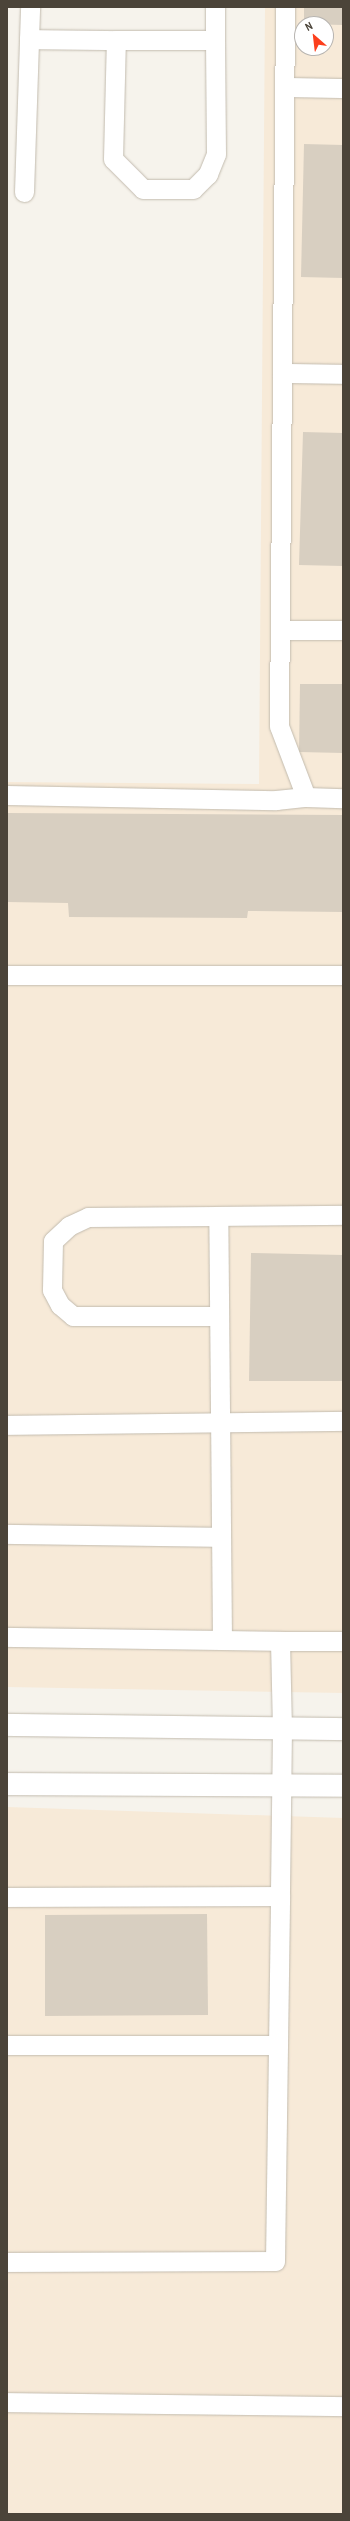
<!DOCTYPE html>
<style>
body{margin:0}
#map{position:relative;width:350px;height:2521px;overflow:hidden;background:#f6f3ec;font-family:"Archivo Narrow",sans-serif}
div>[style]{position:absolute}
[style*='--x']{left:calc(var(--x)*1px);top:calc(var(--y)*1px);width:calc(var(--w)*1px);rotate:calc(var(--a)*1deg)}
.commercial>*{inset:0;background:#f7ead8}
.building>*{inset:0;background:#d8cfc1}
.roads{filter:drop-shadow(0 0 1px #c2bbae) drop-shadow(0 0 1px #c2bbae)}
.lane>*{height:19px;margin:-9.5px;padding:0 9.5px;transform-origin:9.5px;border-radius:9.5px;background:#fff}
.street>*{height:22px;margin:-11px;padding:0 11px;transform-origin:11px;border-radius:11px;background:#fff}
span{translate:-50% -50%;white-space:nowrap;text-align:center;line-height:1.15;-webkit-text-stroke:3.5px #fff;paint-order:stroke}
.frame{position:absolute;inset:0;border:8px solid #4b4439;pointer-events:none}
.north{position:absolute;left:294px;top:16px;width:40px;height:40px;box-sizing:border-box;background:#fff;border:1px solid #b7b4b0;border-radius:50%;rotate:332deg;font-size:11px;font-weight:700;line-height:16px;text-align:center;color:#4b4439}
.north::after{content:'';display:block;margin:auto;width:14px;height:18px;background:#fc3f1d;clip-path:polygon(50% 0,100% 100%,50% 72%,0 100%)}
</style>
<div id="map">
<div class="commercial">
<i style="clip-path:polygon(evenodd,265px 7px,343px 7px,343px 1693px,7px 1687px,7px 782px,259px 784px,265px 7px,302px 24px,326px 24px,326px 48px,302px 48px,302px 24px)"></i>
<i style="clip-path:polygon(7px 1807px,343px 1818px,343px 2514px,7px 2514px)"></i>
</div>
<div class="building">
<i style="clip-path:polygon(304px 7px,343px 7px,343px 25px,304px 24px)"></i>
<i style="clip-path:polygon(304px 144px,343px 145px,343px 278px,301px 277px)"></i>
<i style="clip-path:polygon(303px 432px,343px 433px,343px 566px,299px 565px)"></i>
<i style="clip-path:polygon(300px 684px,343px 684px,343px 753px,299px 752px)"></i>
<i style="clip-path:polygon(7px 813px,343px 815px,343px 912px,248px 911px,247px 918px,69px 917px,68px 903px,7px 902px)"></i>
<i style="clip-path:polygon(251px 1253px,343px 1255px,343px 1381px,249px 1381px)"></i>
<i style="clip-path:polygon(207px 1914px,208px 2015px,45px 2016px,45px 1915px)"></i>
</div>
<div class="roads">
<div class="lane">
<i style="--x:215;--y:7;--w:33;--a:90"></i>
<i style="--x:215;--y:40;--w:114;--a:89.5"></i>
<i style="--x:216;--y:154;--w:22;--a:112"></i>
<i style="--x:208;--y:174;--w:21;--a:135"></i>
<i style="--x:193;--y:189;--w:50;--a:180"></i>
<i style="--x:143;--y:189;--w:42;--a:-135"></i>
<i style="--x:113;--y:159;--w:119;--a:-88.6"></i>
<i style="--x:116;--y:40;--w:99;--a:0"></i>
<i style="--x:285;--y:7;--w:719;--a:90.48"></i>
<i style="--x:279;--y:726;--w:76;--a:69.2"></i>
<i style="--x:306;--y:797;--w:37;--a:2"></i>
<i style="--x:29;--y:39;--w:32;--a:-88"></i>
<i style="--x:285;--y:87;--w:58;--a:1"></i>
<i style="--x:24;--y:192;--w:153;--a:-88.1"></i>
<i style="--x:29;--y:39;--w:87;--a:0.7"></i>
<i style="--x:282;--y:373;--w:61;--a:0.9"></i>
<i style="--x:280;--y:630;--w:63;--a:0"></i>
<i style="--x:7;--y:795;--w:269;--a:1.1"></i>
<i style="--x:276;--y:800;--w:30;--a:-6"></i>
<i style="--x:7;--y:975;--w:336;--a:0"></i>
<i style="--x:218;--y:1216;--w:130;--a:179.6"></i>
<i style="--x:88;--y:1217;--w:21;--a:155"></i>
<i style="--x:69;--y:1226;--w:22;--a:137"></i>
<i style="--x:53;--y:1241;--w:49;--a:91.2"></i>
<i style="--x:52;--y:1290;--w:17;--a:62"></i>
<i style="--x:60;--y:1305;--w:17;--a:40"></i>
<i style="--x:73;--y:1316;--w:146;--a:0"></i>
<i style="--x:7;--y:1425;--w:336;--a:-0.7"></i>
<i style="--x:7;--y:1534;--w:214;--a:0.8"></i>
<i style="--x:7;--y:1637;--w:273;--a:0.8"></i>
<i style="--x:280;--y:1641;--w:87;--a:88.7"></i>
<i style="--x:282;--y:1728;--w:168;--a:90.7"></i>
<i style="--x:280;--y:1896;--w:273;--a:179.8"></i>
<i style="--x:222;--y:1640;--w:424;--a:-90.5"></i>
<i style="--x:218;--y:1216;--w:125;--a:-0.5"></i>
<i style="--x:280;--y:1641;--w:63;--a:0"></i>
<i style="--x:7;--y:2045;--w:271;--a:0"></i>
<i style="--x:7;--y:2262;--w:268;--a:-0.2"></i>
<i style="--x:275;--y:2261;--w:365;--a:-89.2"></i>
<i style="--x:7;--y:2402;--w:336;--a:0.7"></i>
</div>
<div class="street">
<i style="--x:7;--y:1725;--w:336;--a:0.7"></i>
<i style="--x:7;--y:1784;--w:336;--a:0.3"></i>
</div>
</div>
<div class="frame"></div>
<div class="north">N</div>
</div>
